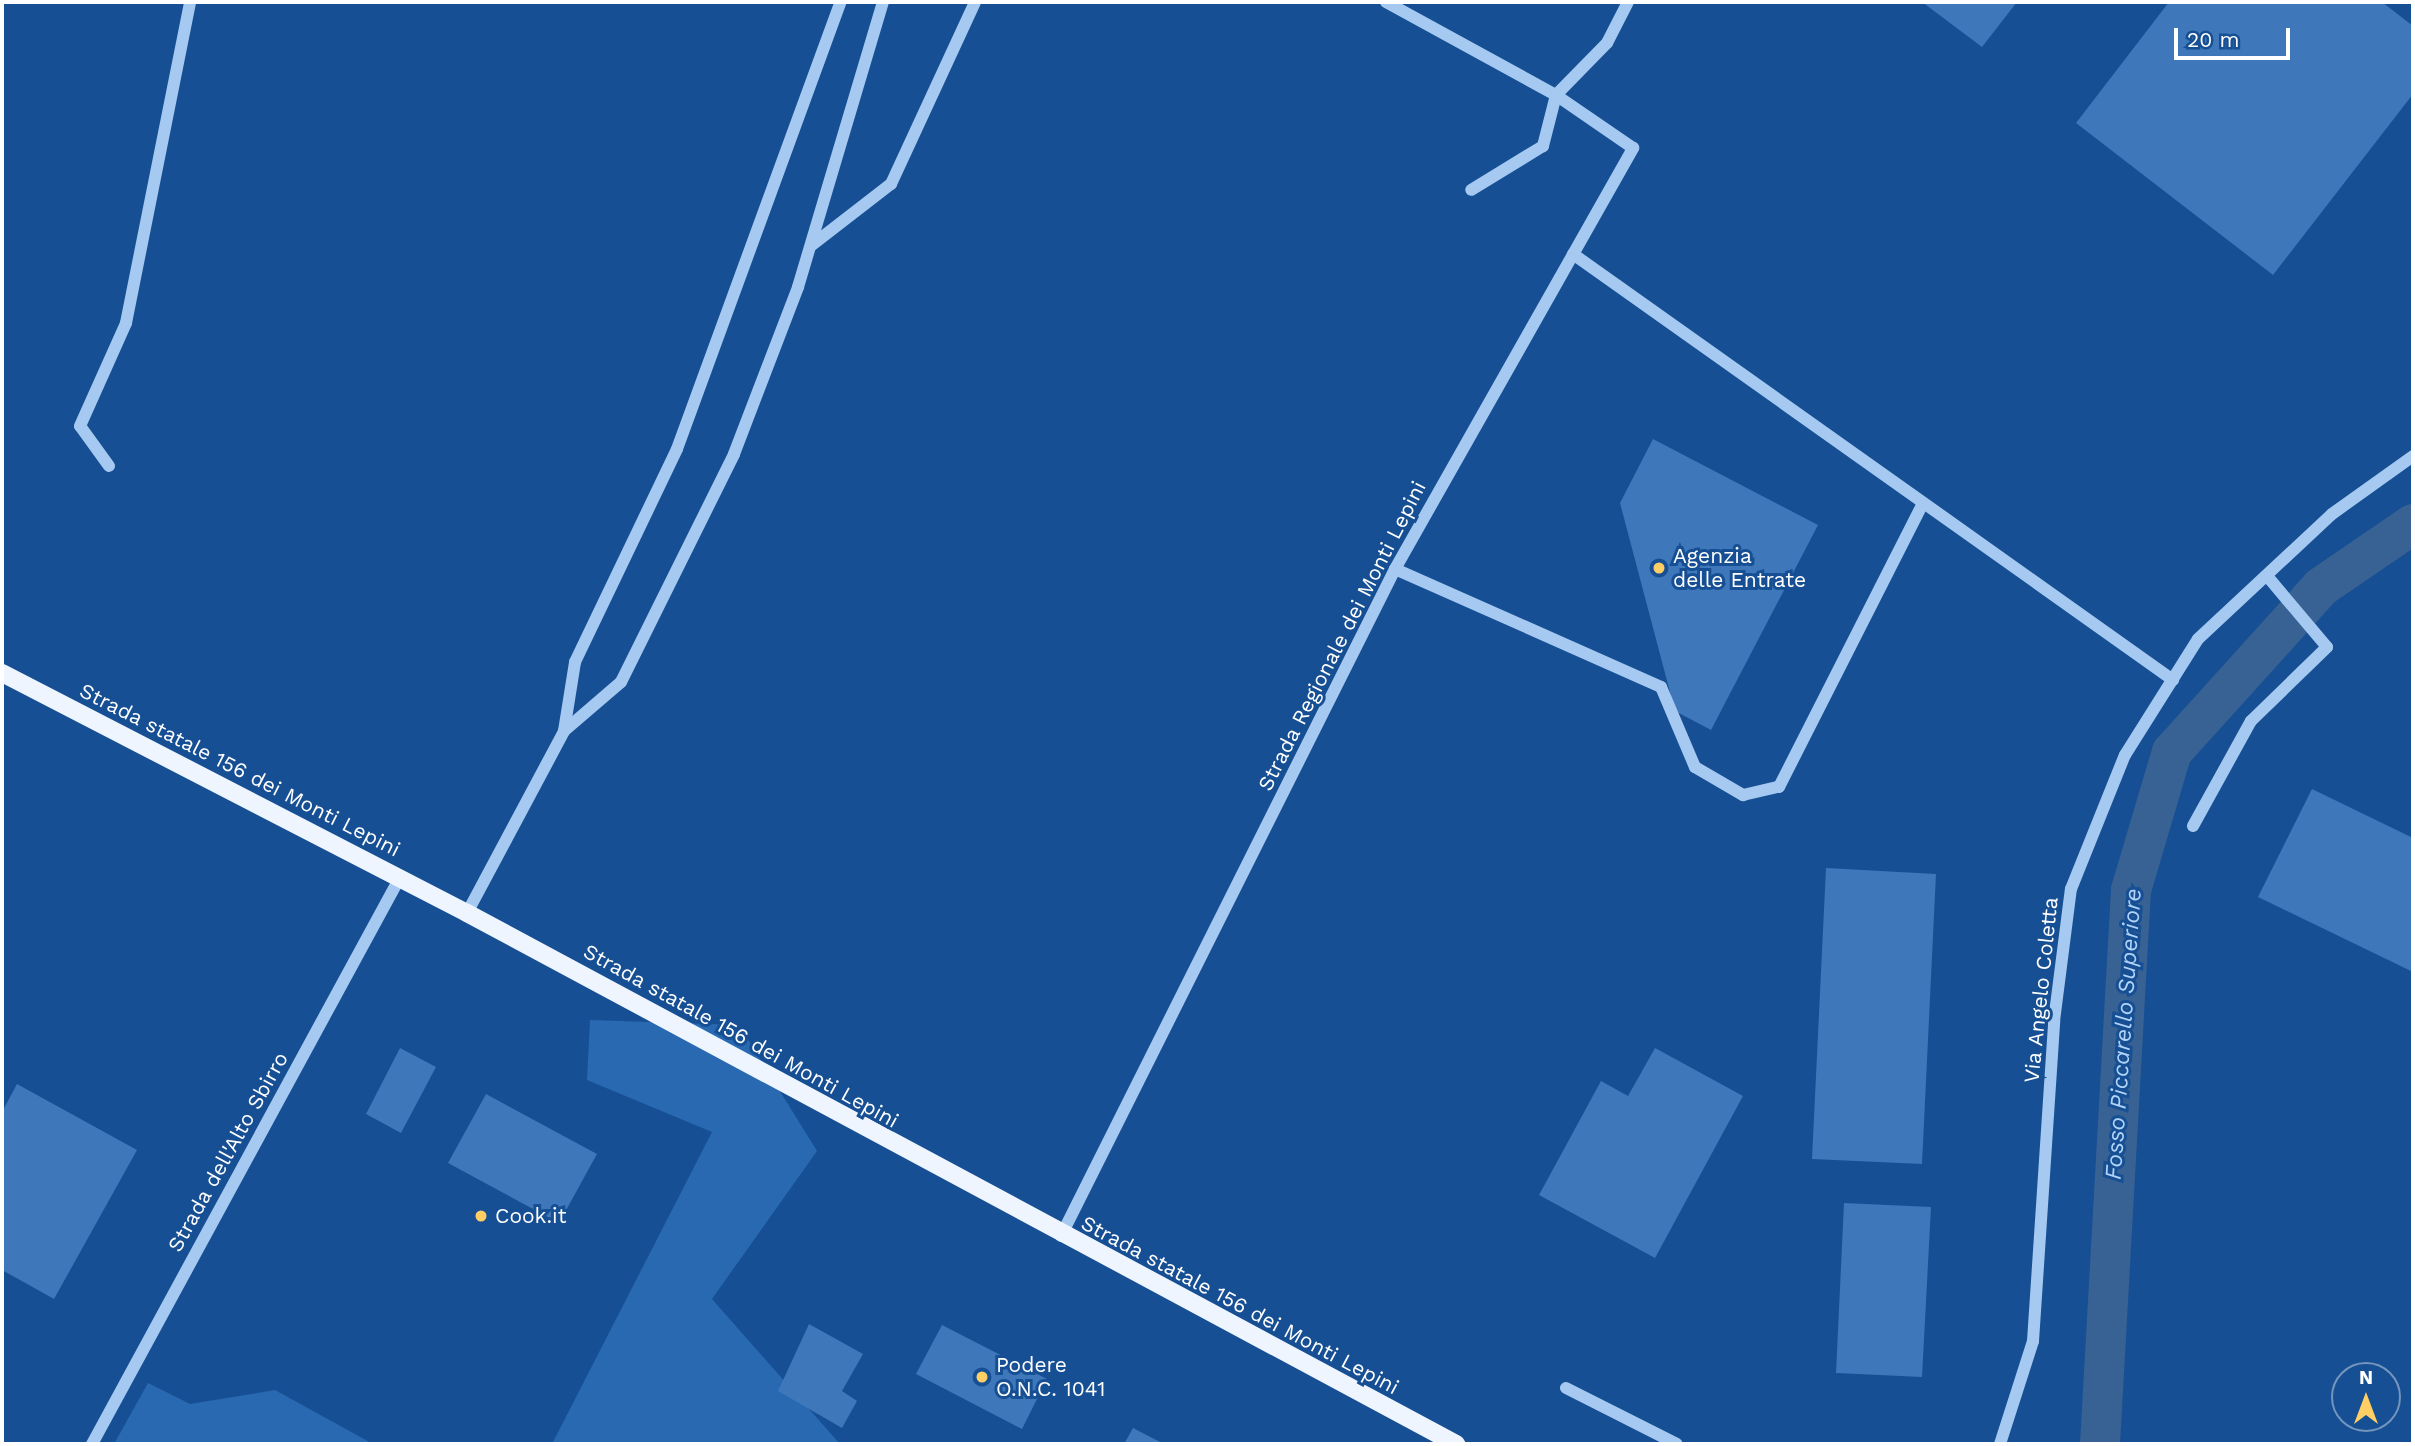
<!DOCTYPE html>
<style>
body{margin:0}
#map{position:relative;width:2415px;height:1446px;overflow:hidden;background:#164f93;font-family:"Work Sans",sans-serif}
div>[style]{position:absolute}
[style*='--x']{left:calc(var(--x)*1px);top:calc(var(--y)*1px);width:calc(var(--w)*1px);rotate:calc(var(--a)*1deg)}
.green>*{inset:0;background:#2869b2}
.canal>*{height:40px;margin:-20px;padding:0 20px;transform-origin:20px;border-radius:20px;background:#386293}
.building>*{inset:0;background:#3e78bb}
.minor>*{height:12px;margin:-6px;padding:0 6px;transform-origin:6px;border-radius:6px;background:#a5c9f1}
.major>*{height:18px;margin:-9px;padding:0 9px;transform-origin:9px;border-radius:9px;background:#eff5ff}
.dots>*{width:19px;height:19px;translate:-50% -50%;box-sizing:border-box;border:4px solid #164f93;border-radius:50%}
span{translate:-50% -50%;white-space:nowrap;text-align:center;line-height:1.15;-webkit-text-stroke:6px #164f93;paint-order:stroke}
.poi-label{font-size:21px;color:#fff}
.left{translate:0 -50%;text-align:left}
.street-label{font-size:21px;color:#fff}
.water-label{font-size:23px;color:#b1d3f8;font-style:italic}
.frame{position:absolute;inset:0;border:4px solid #fff;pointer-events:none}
.north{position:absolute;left:2331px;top:1362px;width:70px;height:70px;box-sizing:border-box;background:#164f93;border:2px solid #7395be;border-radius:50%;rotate:0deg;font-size:19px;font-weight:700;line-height:28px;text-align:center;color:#fff}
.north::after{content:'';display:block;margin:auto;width:24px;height:32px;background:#ffcf65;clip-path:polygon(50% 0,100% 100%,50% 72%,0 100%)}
.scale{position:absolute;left:2174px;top:28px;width:116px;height:32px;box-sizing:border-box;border:4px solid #fff;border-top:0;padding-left:9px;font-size:21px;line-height:24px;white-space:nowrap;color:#fff;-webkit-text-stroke:5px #164f93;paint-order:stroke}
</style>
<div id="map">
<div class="green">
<i style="clip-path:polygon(590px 1020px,739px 1025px,817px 1151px,712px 1299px,840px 1444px,552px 1444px,712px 1132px,587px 1080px)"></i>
<i style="clip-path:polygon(148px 1383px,190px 1404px,275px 1390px,373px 1444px,114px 1444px)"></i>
</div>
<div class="canal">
<i style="--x:2100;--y:1444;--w:555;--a:-86.8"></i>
<i style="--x:2131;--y:890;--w:144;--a:-73.5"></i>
<i style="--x:2172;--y:752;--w:222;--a:-47.9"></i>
<i style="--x:2321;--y:587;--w:112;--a:-34.4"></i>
</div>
<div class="building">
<i style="clip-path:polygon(1922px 2px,2017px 2px,1982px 47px)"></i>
<i style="clip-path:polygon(2169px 2px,2382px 2px,2413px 26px,2413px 94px,2273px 275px,2076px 123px)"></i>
<i style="clip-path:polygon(1653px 439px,1818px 525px,1711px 730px,1675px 711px,1620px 503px)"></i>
<i style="clip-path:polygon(2312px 789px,2413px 838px,2413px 972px,2258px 897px)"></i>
<i style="clip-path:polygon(1826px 868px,1936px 874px,1922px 1164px,1812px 1159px)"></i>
<i style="clip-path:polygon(400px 1048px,436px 1067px,401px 1133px,366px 1114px)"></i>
<i style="clip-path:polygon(1655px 1048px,1743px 1096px,1655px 1258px,1539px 1195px,1601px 1081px,1628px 1096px)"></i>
<i style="clip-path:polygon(17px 1084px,137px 1150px,54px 1299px,2px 1270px,2px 1112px)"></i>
<i style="clip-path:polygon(486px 1094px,597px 1154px,559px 1223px,448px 1163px)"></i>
<i style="clip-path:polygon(1844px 1203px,1931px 1207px,1922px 1377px,1836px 1373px)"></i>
<i style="clip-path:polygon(809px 1324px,863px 1354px,842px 1391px,857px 1401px,842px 1428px,778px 1391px)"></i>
<i style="clip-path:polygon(942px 1325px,1047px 1379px,1022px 1429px,916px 1374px)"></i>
<i style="clip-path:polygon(1133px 1428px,1164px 1444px,1124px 1444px)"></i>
</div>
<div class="minor">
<i style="--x:1386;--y:2;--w:194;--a:28.7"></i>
<i style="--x:1556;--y:95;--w:53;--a:104.3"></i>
<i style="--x:1543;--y:146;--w:84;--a:148.6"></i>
<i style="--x:812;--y:245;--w:100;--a:-37.7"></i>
<i style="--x:891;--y:184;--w:200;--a:-65.2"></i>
<i style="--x:1573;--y:254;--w:736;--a:35.37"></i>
<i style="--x:109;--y:466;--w:49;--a:-125.9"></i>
<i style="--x:80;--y:426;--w:113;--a:-65.9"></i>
<i style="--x:126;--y:323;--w:327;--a:-78.7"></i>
<i style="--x:1395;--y:569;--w:291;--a:23.9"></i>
<i style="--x:1661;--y:687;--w:87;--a:67"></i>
<i style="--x:1695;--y:767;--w:56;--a:30.3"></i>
<i style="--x:1743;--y:795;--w:37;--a:-13"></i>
<i style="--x:1779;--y:787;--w:318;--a:-63.1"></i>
<i style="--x:564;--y:731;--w:70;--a:-80.9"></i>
<i style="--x:575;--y:662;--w:236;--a:-64.4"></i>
<i style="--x:677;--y:449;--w:476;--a:-69.9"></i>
<i style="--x:2193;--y:826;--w:120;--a:-61.1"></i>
<i style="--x:2251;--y:721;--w:106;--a:-44.2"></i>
<i style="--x:2327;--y:647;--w:93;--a:-130.2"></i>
<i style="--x:467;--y:913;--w:206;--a:-61.9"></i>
<i style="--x:564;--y:731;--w:75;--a:-40.7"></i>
<i style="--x:621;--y:682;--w:254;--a:-63.6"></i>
<i style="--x:734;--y:454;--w:179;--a:-69"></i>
<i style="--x:798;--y:287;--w:297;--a:-73.4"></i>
<i style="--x:1061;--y:1236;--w:746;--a:-63.4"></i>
<i style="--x:1395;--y:569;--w:484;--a:-60.5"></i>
<i style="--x:1633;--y:148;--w:93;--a:-145.5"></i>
<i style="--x:1556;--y:95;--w:73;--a:-45.6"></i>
<i style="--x:1607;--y:43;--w:46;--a:-62.9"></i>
<i style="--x:1566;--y:1388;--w:124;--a:26.8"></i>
<i style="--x:92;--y:1444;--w:643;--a:-61.48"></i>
<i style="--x:2000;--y:1444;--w:108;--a:-72.2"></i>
<i style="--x:2033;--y:1341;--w:321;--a:-86.2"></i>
<i style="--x:2054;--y:1021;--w:133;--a:-82.7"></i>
<i style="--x:2071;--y:889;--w:144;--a:-68.1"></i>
<i style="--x:2125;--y:755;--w:137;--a:-57.8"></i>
<i style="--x:2198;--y:639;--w:183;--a:-43"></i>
<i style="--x:2332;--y:514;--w:100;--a:-35.6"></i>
</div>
<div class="major">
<i style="--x:2;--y:673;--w:523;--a:27.3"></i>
<i style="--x:467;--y:913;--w:1123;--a:28.23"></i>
</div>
<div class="dots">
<i style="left:1659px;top:568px;background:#ffcf65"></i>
<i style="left:481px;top:1216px;background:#ffcf65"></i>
<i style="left:982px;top:1377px;background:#ffcf65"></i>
</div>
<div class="poi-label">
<span class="left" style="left:1673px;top:568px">Agenzia<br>delle Entrate</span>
<span class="left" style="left:495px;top:1216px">Cook.it</span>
<span class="left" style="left:996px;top:1377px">Podere<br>O.N.C. 1041</span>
</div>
<div class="street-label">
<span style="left:1342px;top:636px;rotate:-63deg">Strada Regionale dei Monti Lepini</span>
<span style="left:240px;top:770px;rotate:27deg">Strada statale 156 dei Monti Lepini</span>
<span style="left:2041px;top:990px;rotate:-84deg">Via Angelo Coletta</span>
<span style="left:741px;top:1036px;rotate:29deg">Strada statale 156 dei Monti Lepini</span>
<span style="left:228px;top:1152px;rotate:-61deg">Strada dell'Alto Sbirro</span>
<span style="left:1240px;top:1305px;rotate:28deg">Strada statale 156 dei Monti Lepini</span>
</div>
<div class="water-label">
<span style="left:2124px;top:1034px;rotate:-86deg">Fosso Piccarello Superiore</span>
</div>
<div class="frame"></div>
<div class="north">N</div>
<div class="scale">20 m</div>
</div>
